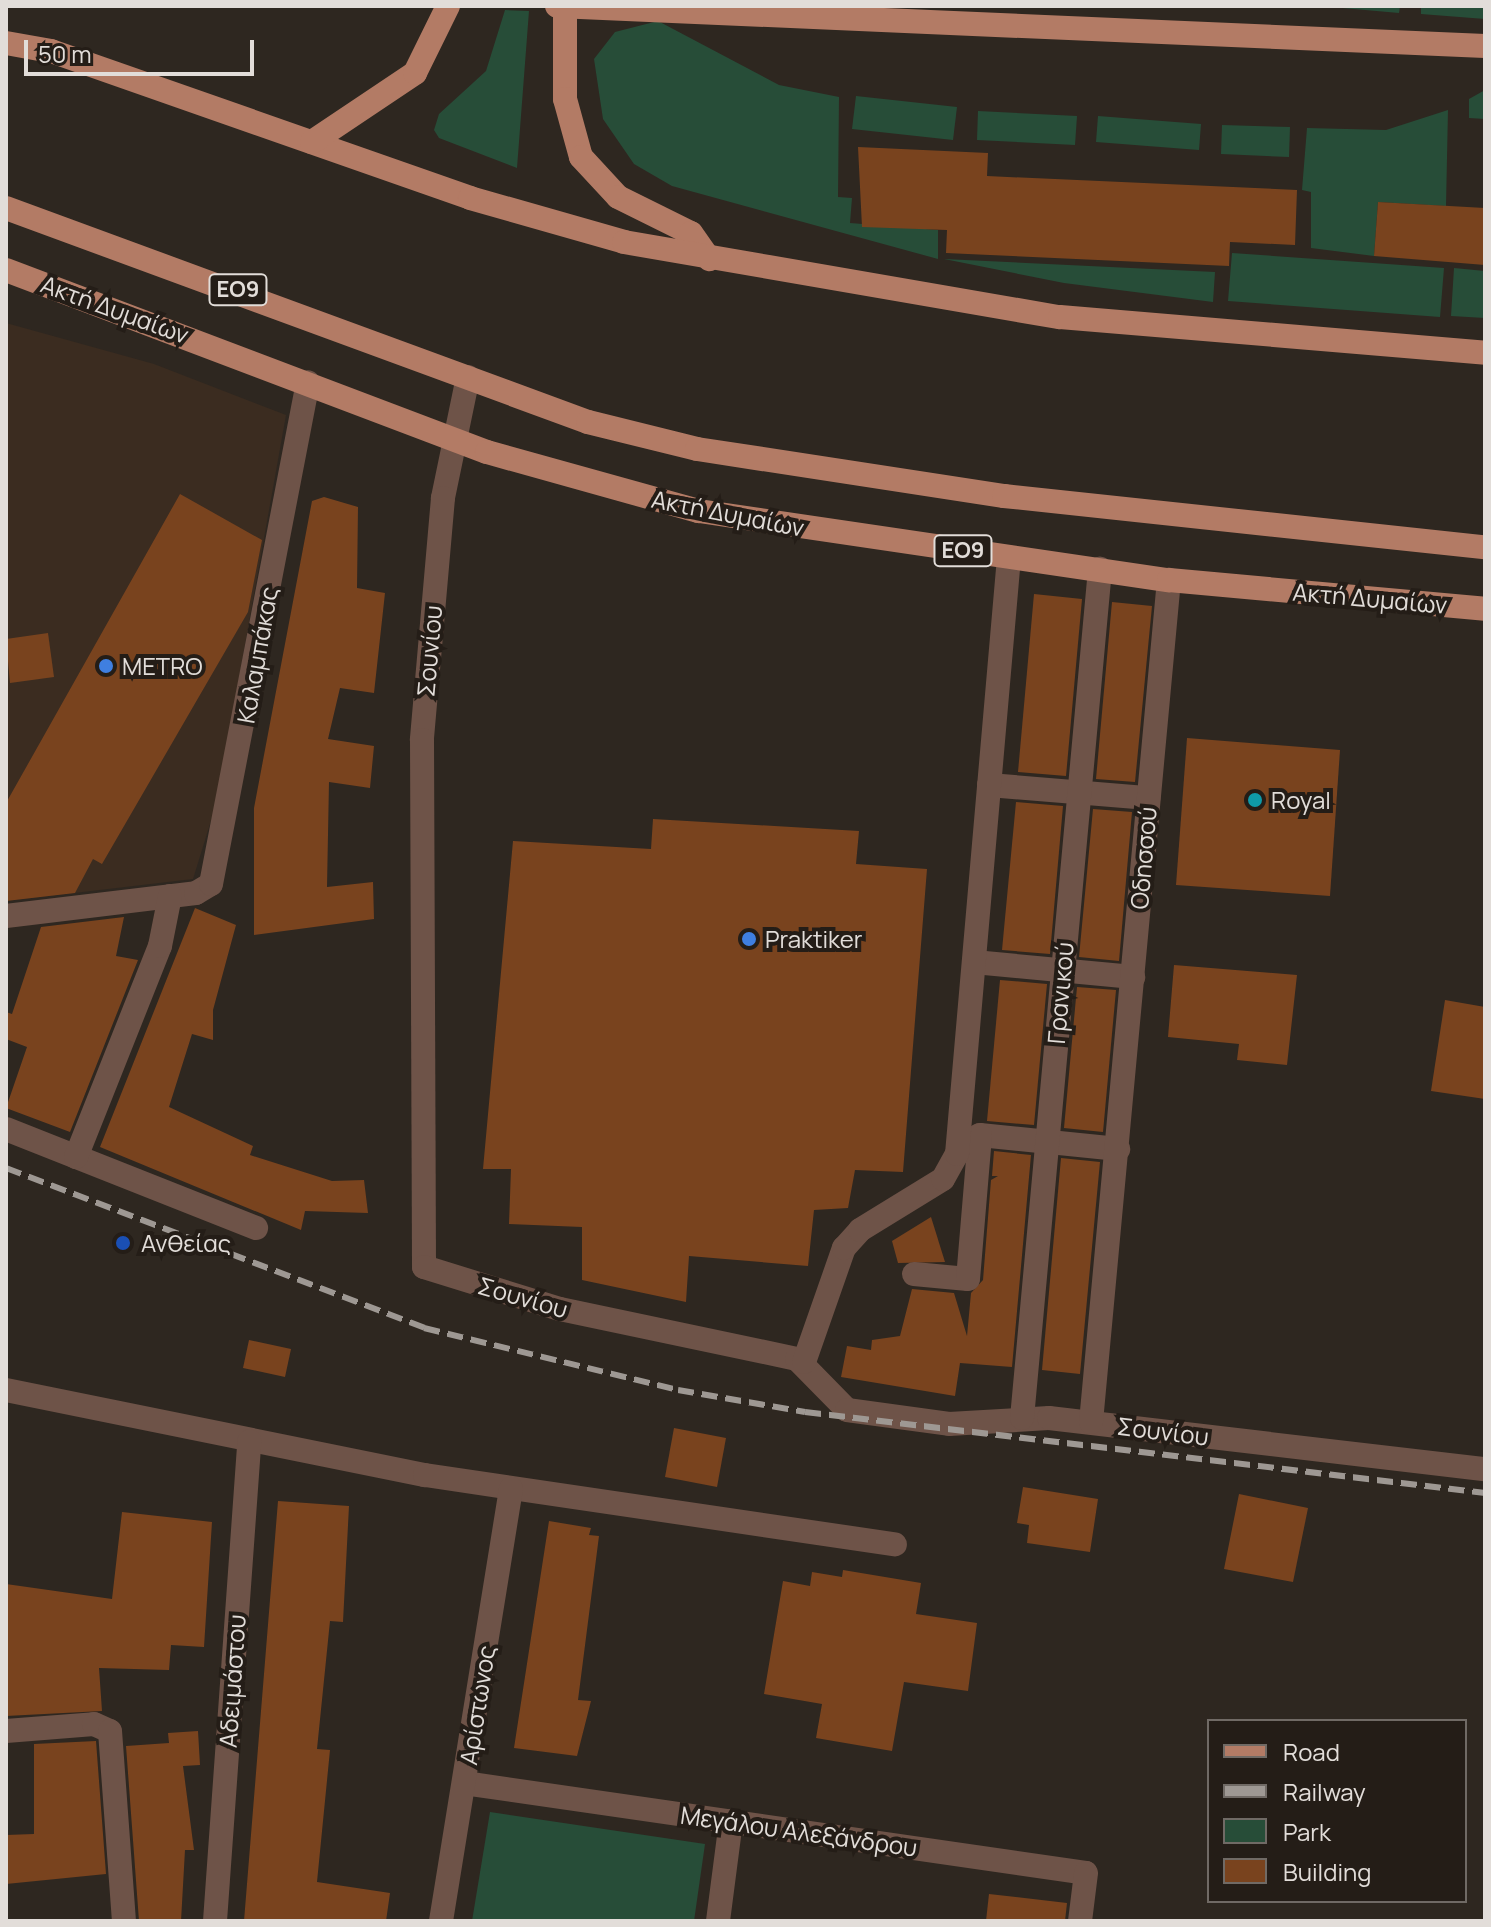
<!DOCTYPE html>
<meta charset="utf-8">
<style>
body{margin:0}
#map{position:relative;width:1491px;height:1927px;overflow:hidden;background:#2e2720;font-family:Manrope,sans-serif}
div>[style]{position:absolute}
[style*='--x']{left:calc(var(--x)*1px);top:calc(var(--y)*1px);width:calc(var(--w)*1px);rotate:calc(var(--a)*1deg)}
.commercial>*{inset:0;background:#3b2c20}
.green>*{inset:0;background:#274d38}
.building>*{inset:0;background:#79431e}
.minor>*{height:24px;margin:-12px;padding:0 12px;transform-origin:12px;border-radius:12px;background:#6e5348}
.major>*{height:24px;margin:-12px;padding:0 12px;transform-origin:12px;border-radius:12px;background:#b37b65}
.rail>*{height:6px;margin-top:-3px;transform-origin:0;background:repeating-linear-gradient(90deg,#9e9893 0 16px,transparent 0 24px)}
.dots>*{width:22px;height:22px;translate:-50% -50%;box-sizing:border-box;border:4px solid #241d17;border-radius:50%}
span{translate:-50% -50%;white-space:nowrap;text-align:center;line-height:1.15;-webkit-text-stroke:8px #241d17;paint-order:stroke}
.shield-label span{padding:2px 6px;background:#241d17;border:2px solid;border-radius:6px;-webkit-text-stroke-width:0}
.shield-label{font-size:22px;color:#e2ddd9;font-weight:700}
.street-label{font-size:24px;color:#e2ddd9}
.poi-label{font-size:24px;color:#e2ddd9}
.left{translate:0 -50%;text-align:left}
.frame{position:absolute;inset:0;border:8px solid #e2ddd9;pointer-events:none}
.legend{position:absolute;left:1207px;top:1719px;width:260px;height:184px;box-sizing:border-box;background:#241d17;border:2px solid #706a65;margin:0;padding:10px 14px;list-style:none;font-size:24px;color:#e2ddd9}
.legend li{display:flex;align-items:center;gap:16px;height:40px}
.legend b{width:40px;border:2px solid #706a65}
.scale{position:absolute;left:24px;top:40px;width:230px;height:36px;box-sizing:border-box;border:4px solid #e2ddd9;border-top:0;padding-left:10px;font-size:24px;line-height:28px;white-space:nowrap;color:#e2ddd9;-webkit-text-stroke:6px #241d17;paint-order:stroke}
</style>
<div id="map">
<div class="commercial">
<i style="clip-path:polygon(6px 323px,154px 364px,286px 415px,217px 801px,193px 879px,6px 901px)"></i>
</div>
<div class="green">
<i style="clip-path:polygon(1320px 6px,1400px 6px,1399px 13px)"></i>
<i style="clip-path:polygon(1421px 6px,1485px 6px,1485px 19px,1421px 14px)"></i>
<i style="clip-path:polygon(505px 10px,529px 11px,517px 168px,439px 138px,434px 130px,439px 114px,486px 71px)"></i>
<i style="clip-path:polygon(658px 21px,779px 85px,839px 97px,838px 197px,852px 198px,850px 223px,938px 230px,938px 259px,672px 186px,634px 164px,603px 119px,594px 59px,615px 32px)"></i>
<i style="clip-path:polygon(1485px 90px,1485px 119px,1469px 118px,1469px 99px)"></i>
<i style="clip-path:polygon(856px 96px,957px 107px,953px 140px,852px 129px)"></i>
<i style="clip-path:polygon(1448px 110px,1446px 206px,1378px 202px,1374px 256px,1311px 248px,1311px 192px,1302px 190px,1307px 128px,1386px 130px)"></i>
<i style="clip-path:polygon(978px 111px,1077px 116px,1075px 145px,977px 140px)"></i>
<i style="clip-path:polygon(1098px 116px,1201px 124px,1199px 150px,1096px 142px)"></i>
<i style="clip-path:polygon(1222px 125px,1290px 127px,1289px 157px,1221px 154px)"></i>
<i style="clip-path:polygon(1232px 253px,1444px 268px,1440px 317px,1228px 301px)"></i>
<i style="clip-path:polygon(944px 259px,1215px 272px,1213px 302px,1064px 283px)"></i>
<i style="clip-path:polygon(1454px 268px,1485px 271px,1485px 318px,1451px 316px)"></i>
<i style="clip-path:polygon(490px 1812px,705px 1844px,694px 1921px,472px 1921px)"></i>
</div>
<div class="building">
<i style="clip-path:polygon(858px 147px,988px 153px,987px 176px,1297px 190px,1295px 245px,1230px 242px,1229px 266px,946px 253px,947px 230px,862px 227px)"></i>
<i style="clip-path:polygon(1378px 202px,1485px 208px,1485px 265px,1374px 256px)"></i>
<i style="clip-path:polygon(180px 494px,262px 540px,248px 612px,102px 864px,93px 859px,75px 893px,6px 901px,6px 803px)"></i>
<i style="clip-path:polygon(324px 497px,358px 507px,357px 588px,385px 593px,374px 693px,340px 688px,328px 739px,374px 746px,370px 788px,329px 782px,327px 887px,373px 882px,374px 919px,254px 935px,254px 808px,312px 501px)"></i>
<i style="clip-path:polygon(1034px 594px,1082px 599px,1066px 776px,1018px 772px)"></i>
<i style="clip-path:polygon(1112px 602px,1152px 606px,1135px 782px,1096px 779px)"></i>
<i style="clip-path:polygon(48px 633px,54px 677px,10px 683px,6px 639px)"></i>
<i style="clip-path:polygon(1187px 738px,1340px 750px,1330px 896px,1176px 885px)"></i>
<i style="clip-path:polygon(1016px 802px,1063px 806px,1050px 954px,1002px 950px)"></i>
<i style="clip-path:polygon(1093px 809px,1132px 812px,1119px 961px,1079px 957px)"></i>
<i style="clip-path:polygon(653px 819px,859px 831px,856px 864px,927px 869px,903px 1172px,855px 1170px,848px 1208px,814px 1210px,808px 1266px,689px 1256px,686px 1302px,582px 1280px,582px 1227px,509px 1224px,511px 1169px,483px 1169px,513px 841px,651px 849px)"></i>
<i style="clip-path:polygon(195px 908px,236px 925px,213px 1010px,213px 1040px,192px 1034px,169px 1107px,253px 1146px,250px 1155px,332px 1181px,364px 1180px,368px 1213px,305px 1211px,301px 1230px,100px 1147px)"></i>
<i style="clip-path:polygon(124px 917px,116px 956px,138px 960px,70px 1132px,6px 1108px,27px 1047px,6px 1039px,6px 1012px,12px 1014px,41px 927px)"></i>
<i style="clip-path:polygon(1174px 965px,1297px 975px,1287px 1065px,1237px 1060px,1239px 1044px,1168px 1037px)"></i>
<i style="clip-path:polygon(1000px 980px,1047px 984px,1034px 1125px,987px 1121px)"></i>
<i style="clip-path:polygon(1077px 987px,1116px 990px,1103px 1132px,1064px 1128px)"></i>
<i style="clip-path:polygon(1445px 1000px,1485px 1007px,1485px 1099px,1431px 1091px)"></i>
<i style="clip-path:polygon(994px 1151px,1031px 1155px,1012px 1367px,960px 1363px,955px 1396px,841px 1377px,847px 1346px,871px 1350px,872px 1340px,900px 1336px,912px 1289px,954px 1293px,967px 1336px,971px 1293px,983px 1280px,991px 1180px,998px 1176px,992px 1176px)"></i>
<i style="clip-path:polygon(1061px 1158px,1100px 1162px,1080px 1374px,1042px 1370px)"></i>
<i style="clip-path:polygon(931px 1217px,945px 1262px,898px 1263px,892px 1241px)"></i>
<i style="clip-path:polygon(249px 1340px,291px 1349px,285px 1377px,243px 1368px)"></i>
<i style="clip-path:polygon(674px 1428px,726px 1438px,717px 1487px,665px 1477px)"></i>
<i style="clip-path:polygon(1023px 1487px,1098px 1499px,1090px 1552px,1027px 1543px,1029px 1525px,1017px 1523px)"></i>
<i style="clip-path:polygon(1239px 1494px,1308px 1508px,1293px 1582px,1224px 1569px)"></i>
<i style="clip-path:polygon(278px 1501px,349px 1506px,343px 1622px,330px 1621px,317px 1749px,330px 1750px,317px 1882px,390px 1893px,386px 1921px,244px 1921px)"></i>
<i style="clip-path:polygon(122px 1512px,212px 1522px,204px 1647px,171px 1645px,169px 1670px,99px 1668px,102px 1711px,6px 1716px,6px 1584px,112px 1599px)"></i>
<i style="clip-path:polygon(549px 1521px,591px 1528px,589px 1535px,599px 1536px,578px 1700px,591px 1701px,577px 1756px,514px 1748px)"></i>
<i style="clip-path:polygon(843px 1570px,921px 1583px,916px 1614px,977px 1623px,968px 1691px,904px 1682px,892px 1751px,816px 1738px,822px 1704px,764px 1694px,783px 1581px,810px 1586px,812px 1572px,842px 1577px)"></i>
<i style="clip-path:polygon(198px 1731px,200px 1765px,183px 1766px,194px 1850px,185px 1850px,181px 1921px,139px 1921px,126px 1746px,169px 1743px,168px 1733px)"></i>
<i style="clip-path:polygon(96px 1741px,106px 1874px,6px 1884px,6px 1835px,34px 1834px,34px 1744px)"></i>
<i style="clip-path:polygon(989px 1894px,1067px 1903px,1065px 1921px,986px 1921px)"></i>
</div>
<div class="minor">
<i style="--x:468;--y:377;--w:124;--a:101.7"></i>
<i style="--x:443;--y:498;--w:243;--a:95"></i>
<i style="--x:422;--y:740;--w:527;--a:89.78"></i>
<i style="--x:424;--y:1267;--w:142;--a:17.2"></i>
<i style="--x:560;--y:1309;--w:242;--a:11.9"></i>
<i style="--x:797;--y:1359;--w:71;--a:45.6"></i>
<i style="--x:847;--y:1410;--w:103;--a:7.8"></i>
<i style="--x:949;--y:1424;--w:100;--a:-3.4"></i>
<i style="--x:1049;--y:1418;--w:439;--a:6.7"></i>
<i style="--x:989;--y:785;--w:160;--a:4.7"></i>
<i style="--x:6;--y:916;--w:191;--a:-6.9"></i>
<i style="--x:196;--y:893;--w:17;--a:-31"></i>
<i style="--x:211;--y:884;--w:511;--a:-79.06"></i>
<i style="--x:974;--y:962;--w:160;--a:5.4"></i>
<i style="--x:6;--y:1129;--w:269;--a:21.6"></i>
<i style="--x:967;--y:1143;--w:15;--a:-32"></i>
<i style="--x:980;--y:1135;--w:139;--a:5.8"></i>
<i style="--x:76;--y:1157;--w:227;--a:-68.3"></i>
<i style="--x:160;--y:946;--w:51;--a:-78.7"></i>
<i style="--x:914;--y:1274;--w:54;--a:5.3"></i>
<i style="--x:968;--y:1279;--w:144;--a:-85.2"></i>
<i style="--x:804;--y:1362;--w:121;--a:-70.7"></i>
<i style="--x:844;--y:1248;--w:24;--a:-48"></i>
<i style="--x:860;--y:1230;--w:97;--a:-31.6"></i>
<i style="--x:943;--y:1179;--w:29;--a:-61"></i>
<i style="--x:957;--y:1154;--w:599;--a:-85.02"></i>
<i style="--x:6;--y:1390;--w:428;--a:11.5"></i>
<i style="--x:425;--y:1475;--w:475;--a:8.4"></i>
<i style="--x:1022;--y:1418;--w:853;--a:-84.75"></i>
<i style="--x:1091;--y:1422;--w:846;--a:-84.71"></i>
<i style="--x:6;--y:1731;--w:88;--a:-4.5"></i>
<i style="--x:94;--y:1724;--w:17;--a:24"></i>
<i style="--x:110;--y:1731;--w:191;--a:85.8"></i>
<i style="--x:464;--y:1783;--w:628;--a:8.23"></i>
<i style="--x:1086;--y:1873;--w:48;--a:97.1"></i>
<i style="--x:215;--y:1921;--w:481;--a:-85.9"></i>
<i style="--x:441;--y:1921;--w:438;--a:-80.8"></i>
<i style="--x:718;--y:1921;--w:101;--a:-82.6"></i>
</div>
<div class="major">
<i style="--x:557;--y:6;--w:929;--a:2.47"></i>
<i style="--x:565;--y:7;--w:92;--a:90"></i>
<i style="--x:565;--y:99;--w:60;--a:74.6"></i>
<i style="--x:581;--y:157;--w:54;--a:47.2"></i>
<i style="--x:618;--y:197;--w:81;--a:26.3"></i>
<i style="--x:691;--y:233;--w:32;--a:55"></i>
<i style="--x:6;--y:43;--w:46;--a:10.1"></i>
<i style="--x:51;--y:51;--w:444;--a:19.3"></i>
<i style="--x:470;--y:198;--w:160;--a:15.9"></i>
<i style="--x:624;--y:242;--w:442;--a:9.8"></i>
<i style="--x:1060;--y:317;--w:427;--a:4.8"></i>
<i style="--x:312;--y:142;--w:124;--a:-33.8"></i>
<i style="--x:415;--y:73;--w:75;--a:-63.8"></i>
<i style="--x:6;--y:208;--w:620;--a:20.19"></i>
<i style="--x:588;--y:422;--w:112;--a:13.9"></i>
<i style="--x:697;--y:449;--w:311;--a:8.7"></i>
<i style="--x:1004;--y:496;--w:484;--a:6.1"></i>
<i style="--x:6;--y:270;--w:514;--a:20.73"></i>
<i style="--x:487;--y:452;--w:220;--a:15.6"></i>
<i style="--x:699;--y:511;--w:475;--a:8.4"></i>
<i style="--x:1169;--y:580;--w:317;--a:5.2"></i>
</div>
<div class="rail">
<i style="--x:6;--y:1168;--w:448;--a:20.9"></i>
<i style="--x:424;--y:1328;--w:261;--a:13.7"></i>
<i style="--x:678;--y:1390;--w:129;--a:9.8"></i>
<i style="--x:805;--y:1412;--w:685;--a:6.79"></i>
</div>
<div class="dots">
<i style="left:106px;top:666px;background:#3f7fe0"></i>
<i style="left:1255px;top:800px;background:#0f9aa8"></i>
<i style="left:749px;top:939px;background:#3f7fe0"></i>
<i style="left:123px;top:1243px;background:#1a4fb4"></i>
</div>
<div class="shield-label">
<span style="left:238px;top:290px">ΕΟ9</span>
<span style="left:963px;top:551px">ΕΟ9</span>
</div>
<div class="street-label">
<span style="left:115px;top:309px;rotate:20deg">Ακτή Δυμαίων</span>
<span style="left:728px;top:513px;rotate:11deg">Ακτή Δυμαίων</span>
<span style="left:1370px;top:598px;rotate:5deg">Ακτή Δυμαίων</span>
<span style="left:429px;top:651px;rotate:-85deg">Σουνίου</span>
<span style="left:257px;top:655px;rotate:-80deg">Καλαμπάκας</span>
<span style="left:1143px;top:858px;rotate:-85deg">Οδησσού</span>
<span style="left:1060px;top:993px;rotate:-85deg">Γρανικού</span>
<span style="left:523px;top:1297px;rotate:16deg">Σουνίου</span>
<span style="left:1163px;top:1431px;rotate:7deg">Σουνίου</span>
<span style="left:232px;top:1681px;rotate:-86deg">Αδειμάστου</span>
<span style="left:477px;top:1705px;rotate:-81deg">Αρίστωνος</span>
<span style="left:799px;top:1831px;rotate:8deg">Μεγάλου Αλεξάνδρου</span>
</div>
<div class="poi-label">
<span class="left" style="left:122px;top:666px">METRO</span>
<span class="left" style="left:1271px;top:800px">Royal</span>
<span class="left" style="left:765px;top:939px">Praktiker</span>
<span class="left" style="left:141px;top:1243px">Ανθείας</span>
</div>
<div class="frame"></div>
<ul class="legend">
<li><b style="height:10px;background:#b37b65"></b>Road</li>
<li><b style="height:10px;background:#9e9893"></b>Railway</li>
<li><b style="height:22px;background:#274d38"></b>Park</li>
<li><b style="height:22px;background:#79431e"></b>Building</li>
</ul>
<div class="scale">50 m</div>
</div>
